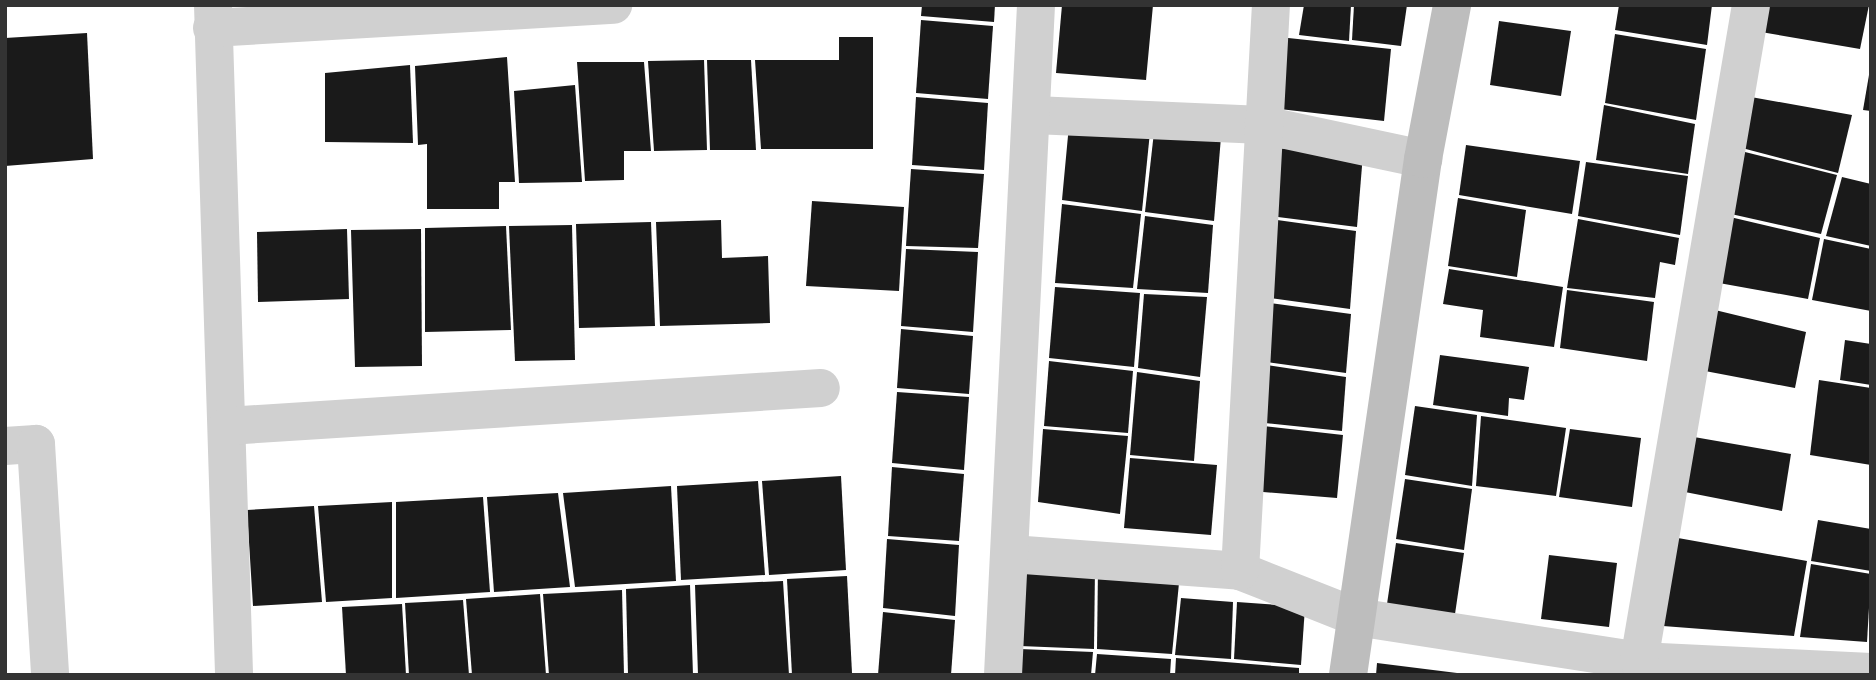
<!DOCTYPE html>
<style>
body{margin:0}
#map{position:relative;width:1876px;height:680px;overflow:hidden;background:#fff;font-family:"Nunito Sans",sans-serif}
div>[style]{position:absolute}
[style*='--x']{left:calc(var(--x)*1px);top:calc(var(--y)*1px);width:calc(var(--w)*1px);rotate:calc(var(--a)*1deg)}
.building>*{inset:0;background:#1a1a1a}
.street>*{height:38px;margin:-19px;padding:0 19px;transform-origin:19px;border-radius:19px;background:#d0d0d0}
.secondary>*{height:38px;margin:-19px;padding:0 19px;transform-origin:19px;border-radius:19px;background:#bdbdbd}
span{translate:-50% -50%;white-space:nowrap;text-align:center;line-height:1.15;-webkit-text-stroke:7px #fff;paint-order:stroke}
.frame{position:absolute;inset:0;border:7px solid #333;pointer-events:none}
</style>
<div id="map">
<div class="building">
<i style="clip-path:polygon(922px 5px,995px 5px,994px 22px,921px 16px)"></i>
<i style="clip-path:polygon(1062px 5px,1153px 5px,1146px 80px,1056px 73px)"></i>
<i style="clip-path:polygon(1304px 5px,1351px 5px,1349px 41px,1299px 35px)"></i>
<i style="clip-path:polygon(1354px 5px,1407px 5px,1401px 46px,1352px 40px)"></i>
<i style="clip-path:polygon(1619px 5px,1712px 5px,1707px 45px,1615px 30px)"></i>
<i style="clip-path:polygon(1766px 5px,1869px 5px,1860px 49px,1761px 32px)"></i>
<i style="clip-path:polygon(921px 20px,993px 26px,988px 99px,916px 93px)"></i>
<i style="clip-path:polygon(1499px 21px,1571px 31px,1561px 96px,1490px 85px)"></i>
<i style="clip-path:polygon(87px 33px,93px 159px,5px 166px,5px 38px)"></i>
<i style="clip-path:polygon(1615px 34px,1706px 49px,1696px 120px,1605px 103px)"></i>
<i style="clip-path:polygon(839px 37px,873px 37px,873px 149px,761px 149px,755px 60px,839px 60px)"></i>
<i style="clip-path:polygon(1279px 37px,1391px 49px,1384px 121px,1271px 108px)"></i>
<i style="clip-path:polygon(507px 57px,515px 182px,499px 182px,499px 209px,427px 209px,427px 144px,418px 145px,415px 66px)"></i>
<i style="clip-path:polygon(704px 60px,707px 150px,654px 151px,648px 61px)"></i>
<i style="clip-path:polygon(707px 60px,751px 60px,756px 150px,710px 150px)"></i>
<i style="clip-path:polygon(577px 62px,644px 62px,651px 151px,624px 151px,624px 180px,585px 181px)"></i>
<i style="clip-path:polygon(410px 65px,413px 143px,325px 142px,325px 73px)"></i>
<i style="clip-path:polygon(1869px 75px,1871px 75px,1871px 111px,1863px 110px)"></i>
<i style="clip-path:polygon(575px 85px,582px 182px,519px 183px,514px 91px)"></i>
<i style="clip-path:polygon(916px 97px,988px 103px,984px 170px,912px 165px)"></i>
<i style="clip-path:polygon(1751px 97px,1852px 115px,1838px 173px,1742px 148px)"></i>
<i style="clip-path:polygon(1604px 105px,1695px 124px,1688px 174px,1596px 160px)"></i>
<i style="clip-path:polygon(1069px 125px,1150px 132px,1142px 211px,1062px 200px)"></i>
<i style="clip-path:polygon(1154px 132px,1221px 137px,1214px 221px,1145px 212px)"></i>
<i style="clip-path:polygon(1466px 145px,1580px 161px,1572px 214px,1459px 195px)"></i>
<i style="clip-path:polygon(1275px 148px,1363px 154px,1357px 227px,1270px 216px)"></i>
<i style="clip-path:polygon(1741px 151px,1837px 175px,1821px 234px,1731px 214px)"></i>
<i style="clip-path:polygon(1586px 162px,1688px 176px,1680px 235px,1578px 216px)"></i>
<i style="clip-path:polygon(911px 169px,984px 174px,978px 248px,906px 246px)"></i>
<i style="clip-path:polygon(1842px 177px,1871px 184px,1871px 246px,1826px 236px)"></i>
<i style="clip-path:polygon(1458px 198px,1526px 210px,1517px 277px,1448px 266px)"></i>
<i style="clip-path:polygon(812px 201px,904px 207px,899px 291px,806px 286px)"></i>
<i style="clip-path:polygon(1062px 204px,1141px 214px,1133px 288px,1055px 283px)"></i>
<i style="clip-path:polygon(1145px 216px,1213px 225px,1208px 293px,1137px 289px)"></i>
<i style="clip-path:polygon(1730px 217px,1820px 238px,1808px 299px,1719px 283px)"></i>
<i style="clip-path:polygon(1270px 219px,1356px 231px,1350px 309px,1263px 297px)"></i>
<i style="clip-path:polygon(1578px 219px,1679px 238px,1675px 265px,1660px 262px,1655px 298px,1567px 288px)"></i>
<i style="clip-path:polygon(721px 220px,722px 258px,768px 256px,770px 323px,660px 326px,656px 222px)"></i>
<i style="clip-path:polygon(651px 222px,655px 326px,579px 328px,576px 224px)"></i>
<i style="clip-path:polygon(572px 225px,575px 360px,515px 361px,509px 226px)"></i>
<i style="clip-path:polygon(506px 226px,511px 330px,425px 332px,425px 228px)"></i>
<i style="clip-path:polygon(347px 229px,349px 299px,258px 302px,257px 232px)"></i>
<i style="clip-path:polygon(421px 229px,422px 366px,355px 367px,351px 230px)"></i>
<i style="clip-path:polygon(1824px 239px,1871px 249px,1871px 311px,1812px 300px)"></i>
<i style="clip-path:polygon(906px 249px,978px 252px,973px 332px,901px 326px)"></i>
<i style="clip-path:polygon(1449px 269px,1563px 287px,1554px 347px,1480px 337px,1483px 310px,1443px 304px)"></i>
<i style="clip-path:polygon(1055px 287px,1140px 293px,1134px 367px,1049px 358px)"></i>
<i style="clip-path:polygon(1567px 290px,1654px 302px,1647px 361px,1560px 348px)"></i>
<i style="clip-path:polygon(1144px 294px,1207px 297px,1200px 377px,1138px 368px)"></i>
<i style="clip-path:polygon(1263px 302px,1351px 314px,1346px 373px,1259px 361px)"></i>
<i style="clip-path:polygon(1715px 310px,1806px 332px,1795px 388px,1705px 371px)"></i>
<i style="clip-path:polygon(901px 329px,973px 336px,969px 394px,897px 388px)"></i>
<i style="clip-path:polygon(1845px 340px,1871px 344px,1871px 385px,1840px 380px)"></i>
<i style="clip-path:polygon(1440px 355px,1529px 367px,1524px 400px,1509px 398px,1508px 416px,1433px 405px)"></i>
<i style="clip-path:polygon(1049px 361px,1133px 371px,1128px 433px,1044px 426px)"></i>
<i style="clip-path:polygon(1260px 364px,1346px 377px,1342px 431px,1255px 422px)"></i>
<i style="clip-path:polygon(1137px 372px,1200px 381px,1194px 461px,1130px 455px)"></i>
<i style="clip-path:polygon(1819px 380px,1871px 388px,1871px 465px,1810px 455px)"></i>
<i style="clip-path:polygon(897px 392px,969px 397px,964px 470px,892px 463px)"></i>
<i style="clip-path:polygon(1415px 406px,1477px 415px,1472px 486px,1405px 475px)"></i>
<i style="clip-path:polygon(1481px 416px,1566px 428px,1556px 496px,1476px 486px)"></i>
<i style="clip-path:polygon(1255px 425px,1343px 435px,1337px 498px,1251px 491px)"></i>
<i style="clip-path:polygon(1043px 429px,1128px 436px,1120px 514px,1038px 502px)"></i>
<i style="clip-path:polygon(1570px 429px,1641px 438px,1632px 507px,1559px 497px)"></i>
<i style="clip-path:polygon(1694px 437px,1791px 454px,1782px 511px,1685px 492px)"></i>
<i style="clip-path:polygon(1130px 458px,1217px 465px,1211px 535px,1124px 528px)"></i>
<i style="clip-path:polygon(892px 467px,964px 474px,959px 541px,888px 536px)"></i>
<i style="clip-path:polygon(841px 476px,846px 570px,769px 575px,762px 481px)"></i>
<i style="clip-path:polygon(1405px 479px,1472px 489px,1464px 550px,1396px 539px)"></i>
<i style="clip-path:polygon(758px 481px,765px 575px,681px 580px,677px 486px)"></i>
<i style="clip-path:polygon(671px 486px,676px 581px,575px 587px,563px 493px)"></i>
<i style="clip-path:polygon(558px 493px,570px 587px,494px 592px,487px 497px)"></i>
<i style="clip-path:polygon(483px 497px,490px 592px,396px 598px,396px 502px)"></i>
<i style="clip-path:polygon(392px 502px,392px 598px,326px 602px,318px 506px)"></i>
<i style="clip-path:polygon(314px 506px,322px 602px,253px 606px,247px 510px)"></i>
<i style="clip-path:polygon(1818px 520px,1871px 529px,1871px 571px,1811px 561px)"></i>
<i style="clip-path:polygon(1678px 538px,1807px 561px,1794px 636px,1663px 626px)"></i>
<i style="clip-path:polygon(887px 539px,959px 545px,955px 616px,883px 608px)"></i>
<i style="clip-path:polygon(1396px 543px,1464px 553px,1455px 614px,1387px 604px)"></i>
<i style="clip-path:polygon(1549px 555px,1617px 563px,1609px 627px,1541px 619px)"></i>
<i style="clip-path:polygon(1027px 563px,1095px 568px,1094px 649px,1020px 646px)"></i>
<i style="clip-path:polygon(1811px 564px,1871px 574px,1867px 642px,1800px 637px)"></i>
<i style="clip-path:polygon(1098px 568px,1180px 573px,1172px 654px,1097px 649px)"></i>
<i style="clip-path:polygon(847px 576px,852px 673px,792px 675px,787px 579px)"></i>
<i style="clip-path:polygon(783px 581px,789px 675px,698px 675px,695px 585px)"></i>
<i style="clip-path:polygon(690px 585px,693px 675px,628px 675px,626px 589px)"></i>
<i style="clip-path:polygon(622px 590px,624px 675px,549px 675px,543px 594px)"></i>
<i style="clip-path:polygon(540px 594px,546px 675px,472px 675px,466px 599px)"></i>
<i style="clip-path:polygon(1181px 598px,1233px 602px,1231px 659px,1175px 655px)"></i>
<i style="clip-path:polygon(463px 600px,469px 675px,409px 675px,405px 603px)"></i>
<i style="clip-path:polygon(1237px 602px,1305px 607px,1301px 665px,1234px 659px)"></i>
<i style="clip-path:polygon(402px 604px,406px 675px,346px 675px,342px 607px)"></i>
<i style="clip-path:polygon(883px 612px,955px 620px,951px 675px,878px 675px)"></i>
<i style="clip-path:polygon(1020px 649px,1093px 652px,1091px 675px,1019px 675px)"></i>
<i style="clip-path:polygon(1097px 654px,1171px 659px,1170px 675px,1095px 675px)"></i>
<i style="clip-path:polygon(1176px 658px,1299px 668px,1299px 675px,1175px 675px)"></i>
<i style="clip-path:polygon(1377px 663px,1457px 673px,1457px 675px,1376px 675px)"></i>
</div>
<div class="street">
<i style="--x:213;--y:5;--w:670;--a:88.2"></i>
<i style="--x:212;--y:28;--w:402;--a:-3.3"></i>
<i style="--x:1034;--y:115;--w:229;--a:2.5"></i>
<i style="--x:1263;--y:125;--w:164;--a:12"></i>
<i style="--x:227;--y:426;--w:595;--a:-3.66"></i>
<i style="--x:5;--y:446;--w:31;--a:-4"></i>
<i style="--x:36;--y:444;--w:231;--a:86.5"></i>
<i style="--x:1011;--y:554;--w:230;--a:4.2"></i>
<i style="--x:1240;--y:571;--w:125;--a:21.6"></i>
<i style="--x:1356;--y:617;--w:286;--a:8.8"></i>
<i style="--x:1639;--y:661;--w:232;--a:2.7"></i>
<i style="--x:1240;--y:571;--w:567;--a:-86.87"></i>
<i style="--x:1639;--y:661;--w:665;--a:-80.31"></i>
<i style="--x:1003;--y:675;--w:671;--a:-87.18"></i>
</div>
<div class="secondary">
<i style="--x:1348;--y:675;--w:521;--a:-81.73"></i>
<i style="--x:1423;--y:159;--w:157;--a:-79.3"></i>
</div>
<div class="frame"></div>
</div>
